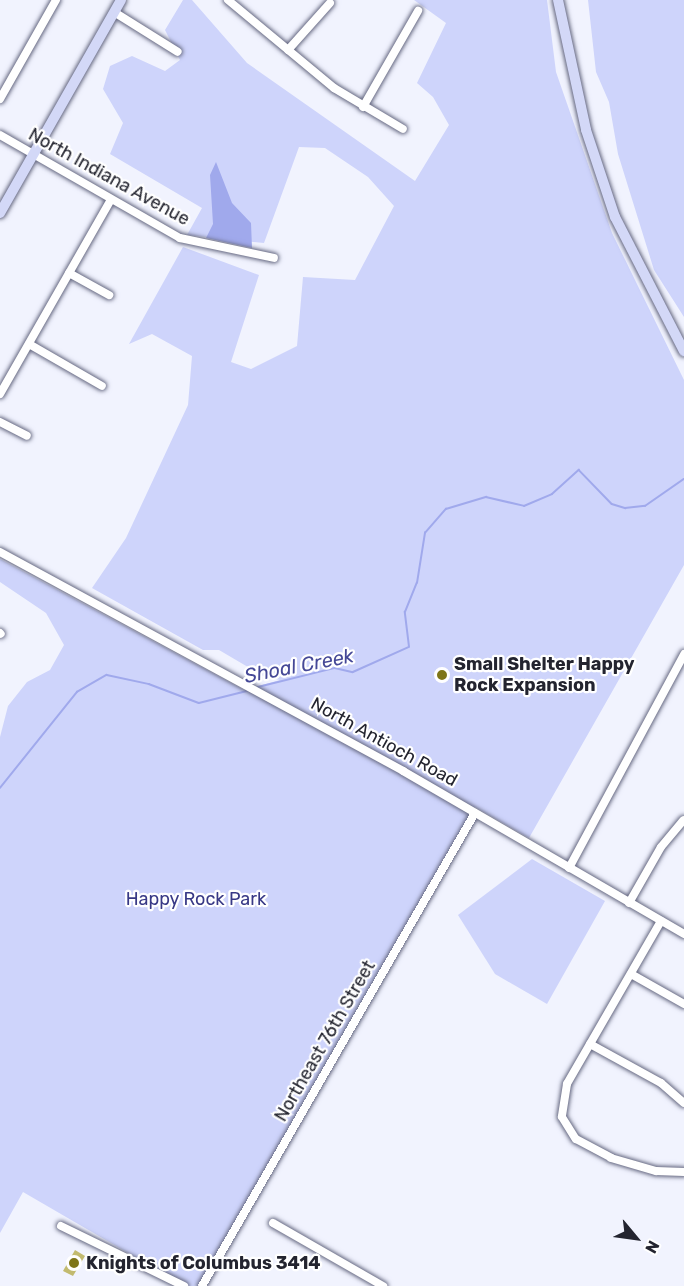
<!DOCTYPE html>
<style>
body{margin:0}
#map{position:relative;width:684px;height:1286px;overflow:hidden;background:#f1f3fe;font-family:Rubik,sans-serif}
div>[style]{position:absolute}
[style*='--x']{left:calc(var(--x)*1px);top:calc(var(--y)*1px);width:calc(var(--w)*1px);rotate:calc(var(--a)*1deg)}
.green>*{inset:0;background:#ced4fb}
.water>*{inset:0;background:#a0a9ec}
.stream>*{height:1.5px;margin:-0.75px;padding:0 0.75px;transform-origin:0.75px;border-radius:0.75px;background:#a0a9ec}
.building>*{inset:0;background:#c2ba6f}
.roads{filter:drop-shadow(0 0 2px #666982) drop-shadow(0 0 2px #666982)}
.minor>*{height:8px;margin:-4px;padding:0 4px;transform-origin:4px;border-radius:4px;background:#fff}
.major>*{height:10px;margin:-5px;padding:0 5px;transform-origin:5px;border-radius:5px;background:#d3d8f7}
.dots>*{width:16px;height:16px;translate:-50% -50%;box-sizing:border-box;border:3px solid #fff;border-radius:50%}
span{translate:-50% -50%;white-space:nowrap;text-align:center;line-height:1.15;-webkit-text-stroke:4.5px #fff;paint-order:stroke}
.street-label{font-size:18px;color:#23242f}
.poi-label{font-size:18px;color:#23242f;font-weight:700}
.left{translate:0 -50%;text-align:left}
.park-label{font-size:18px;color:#383986}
.water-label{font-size:20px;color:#454897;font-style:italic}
.north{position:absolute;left:606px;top:1208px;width:60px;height:60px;-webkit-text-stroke:4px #fff;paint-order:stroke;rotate:119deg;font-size:16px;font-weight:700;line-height:24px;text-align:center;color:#23242f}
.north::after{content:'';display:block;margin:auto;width:21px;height:27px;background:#23242f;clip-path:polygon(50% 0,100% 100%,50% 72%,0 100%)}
</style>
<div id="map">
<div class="green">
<i style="clip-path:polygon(183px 0,192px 0,247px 63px,415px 181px,449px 125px,433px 97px,417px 83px,446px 23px,414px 0,547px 0,556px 72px,612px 233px,684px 380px,684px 565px,529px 838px,475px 807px,202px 1286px,185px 1286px,23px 1192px,0 1233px,0 737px,8px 706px,27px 682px,50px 670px,64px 645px,46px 613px,0 582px,0 559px,244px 690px,280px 680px,265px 677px,219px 650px,203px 650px,92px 588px,126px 538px,188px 405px,192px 356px,152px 334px,129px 344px,183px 247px,259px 275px,231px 362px,251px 369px,297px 346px,303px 277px,355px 280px,394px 206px,368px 177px,325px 148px,299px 147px,264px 243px,187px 235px,202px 208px,110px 154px,123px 123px,103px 89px,110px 66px,132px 56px,165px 71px,180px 60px,165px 30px)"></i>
<i style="clip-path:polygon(588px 0,684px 0,684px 317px,654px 270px,618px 154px,609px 102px,596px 72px)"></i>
<i style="clip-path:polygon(532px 859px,605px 901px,547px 1004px,495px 974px,458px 915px)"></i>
</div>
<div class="water">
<i style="clip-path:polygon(216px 162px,232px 203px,251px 223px,252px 248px,206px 238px,213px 224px,210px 175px)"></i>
</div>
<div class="stream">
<i style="--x:258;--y:687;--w:79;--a:-13.9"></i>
<i style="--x:335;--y:668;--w:18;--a:13"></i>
<i style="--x:353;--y:672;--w:61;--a:-24.1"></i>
<i style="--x:409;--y:647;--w:35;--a:-97"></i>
<i style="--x:405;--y:612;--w:31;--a:-68"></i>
<i style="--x:417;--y:583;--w:51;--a:-80.9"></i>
<i style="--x:425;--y:533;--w:32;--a:-49"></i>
<i style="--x:446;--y:509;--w:42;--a:-16.7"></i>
<i style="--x:486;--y:497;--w:39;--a:13"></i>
<i style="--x:524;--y:506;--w:30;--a:-23"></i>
<i style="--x:552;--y:494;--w:36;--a:-42"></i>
<i style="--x:579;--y:470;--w:47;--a:45.9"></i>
<i style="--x:612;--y:504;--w:14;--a:17"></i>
<i style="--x:625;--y:508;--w:20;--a:-6"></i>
<i style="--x:645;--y:506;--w:47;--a:-34.7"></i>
<i style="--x:0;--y:788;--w:123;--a:-51.3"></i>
<i style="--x:77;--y:692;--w:34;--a:-30"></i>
<i style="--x:107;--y:675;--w:43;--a:12.1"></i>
<i style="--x:149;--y:684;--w:53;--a:20.8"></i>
<i style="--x:199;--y:703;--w:49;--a:-14"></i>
</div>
<div class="building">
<i style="clip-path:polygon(75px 1250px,85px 1256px,73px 1276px,63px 1271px)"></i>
</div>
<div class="roads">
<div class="minor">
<i style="--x:228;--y:0;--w:138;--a:39.7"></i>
<i style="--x:334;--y:88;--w:80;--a:30.7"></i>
<i style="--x:114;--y:12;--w:75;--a:32"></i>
<i style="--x:288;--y:50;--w:63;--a:-48.2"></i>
<i style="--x:0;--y:99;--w:114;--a:-60.5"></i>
<i style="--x:363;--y:107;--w:111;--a:-60.2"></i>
<i style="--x:0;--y:135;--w:207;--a:29.8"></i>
<i style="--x:180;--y:238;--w:96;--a:12"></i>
<i style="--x:69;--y:273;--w:46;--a:28.8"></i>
<i style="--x:29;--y:344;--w:84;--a:29.9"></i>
<i style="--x:0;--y:394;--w:222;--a:-60.3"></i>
<i style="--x:0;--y:422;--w:30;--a:27"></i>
<i style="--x:0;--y:552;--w:459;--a:28.5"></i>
<i style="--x:403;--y:771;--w:325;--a:30.1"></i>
<i style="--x:0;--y:633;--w:1;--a:45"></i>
<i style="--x:569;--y:868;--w:243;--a:-61.7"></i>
<i style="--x:629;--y:903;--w:64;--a:-60.3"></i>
<i style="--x:661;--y:847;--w:35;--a:-50"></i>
<i style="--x:661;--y:921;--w:188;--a:120"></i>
<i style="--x:567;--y:1084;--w:33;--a:99"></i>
<i style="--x:562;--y:1117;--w:26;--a:58"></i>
<i style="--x:576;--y:1139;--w:40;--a:28"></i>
<i style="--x:611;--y:1158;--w:47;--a:16.1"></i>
<i style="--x:656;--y:1171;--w:28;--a:2"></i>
<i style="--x:631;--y:974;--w:61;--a:29.5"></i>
<i style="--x:590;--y:1044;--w:81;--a:28.8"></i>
<i style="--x:661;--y:1083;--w:30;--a:41"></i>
<i style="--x:273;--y:1223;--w:127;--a:29.8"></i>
<i style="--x:61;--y:1226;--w:137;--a:26"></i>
<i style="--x:202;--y:1286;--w:546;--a:-60.01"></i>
</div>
<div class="major">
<i style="--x:558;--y:0;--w:133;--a:77.8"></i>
<i style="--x:586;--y:130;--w:92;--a:71.6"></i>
<i style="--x:615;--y:217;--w:151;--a:62.8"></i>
<i style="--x:0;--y:213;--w:245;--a:-60.4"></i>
</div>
</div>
<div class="dots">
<i style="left:442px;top:675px;background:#7e7518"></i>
<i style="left:74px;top:1263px;background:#7e7518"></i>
</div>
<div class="street-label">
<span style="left:109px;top:177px;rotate:29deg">North Indiana Avenue</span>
<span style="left:384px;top:742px;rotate:29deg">North Antioch Road</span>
<span style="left:325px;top:1041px;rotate:-60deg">Northeast 76th Street</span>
</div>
<div class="poi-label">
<span class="left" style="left:454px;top:675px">Small Shelter Happy<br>Rock Expansion</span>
<span class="left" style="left:86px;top:1263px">Knights of Columbus 3414</span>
</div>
<div class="park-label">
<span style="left:196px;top:899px">Happy Rock Park</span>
</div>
<div class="water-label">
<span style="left:299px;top:666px;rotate:-11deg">Shoal Creek</span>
</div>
<div class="north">N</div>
</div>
